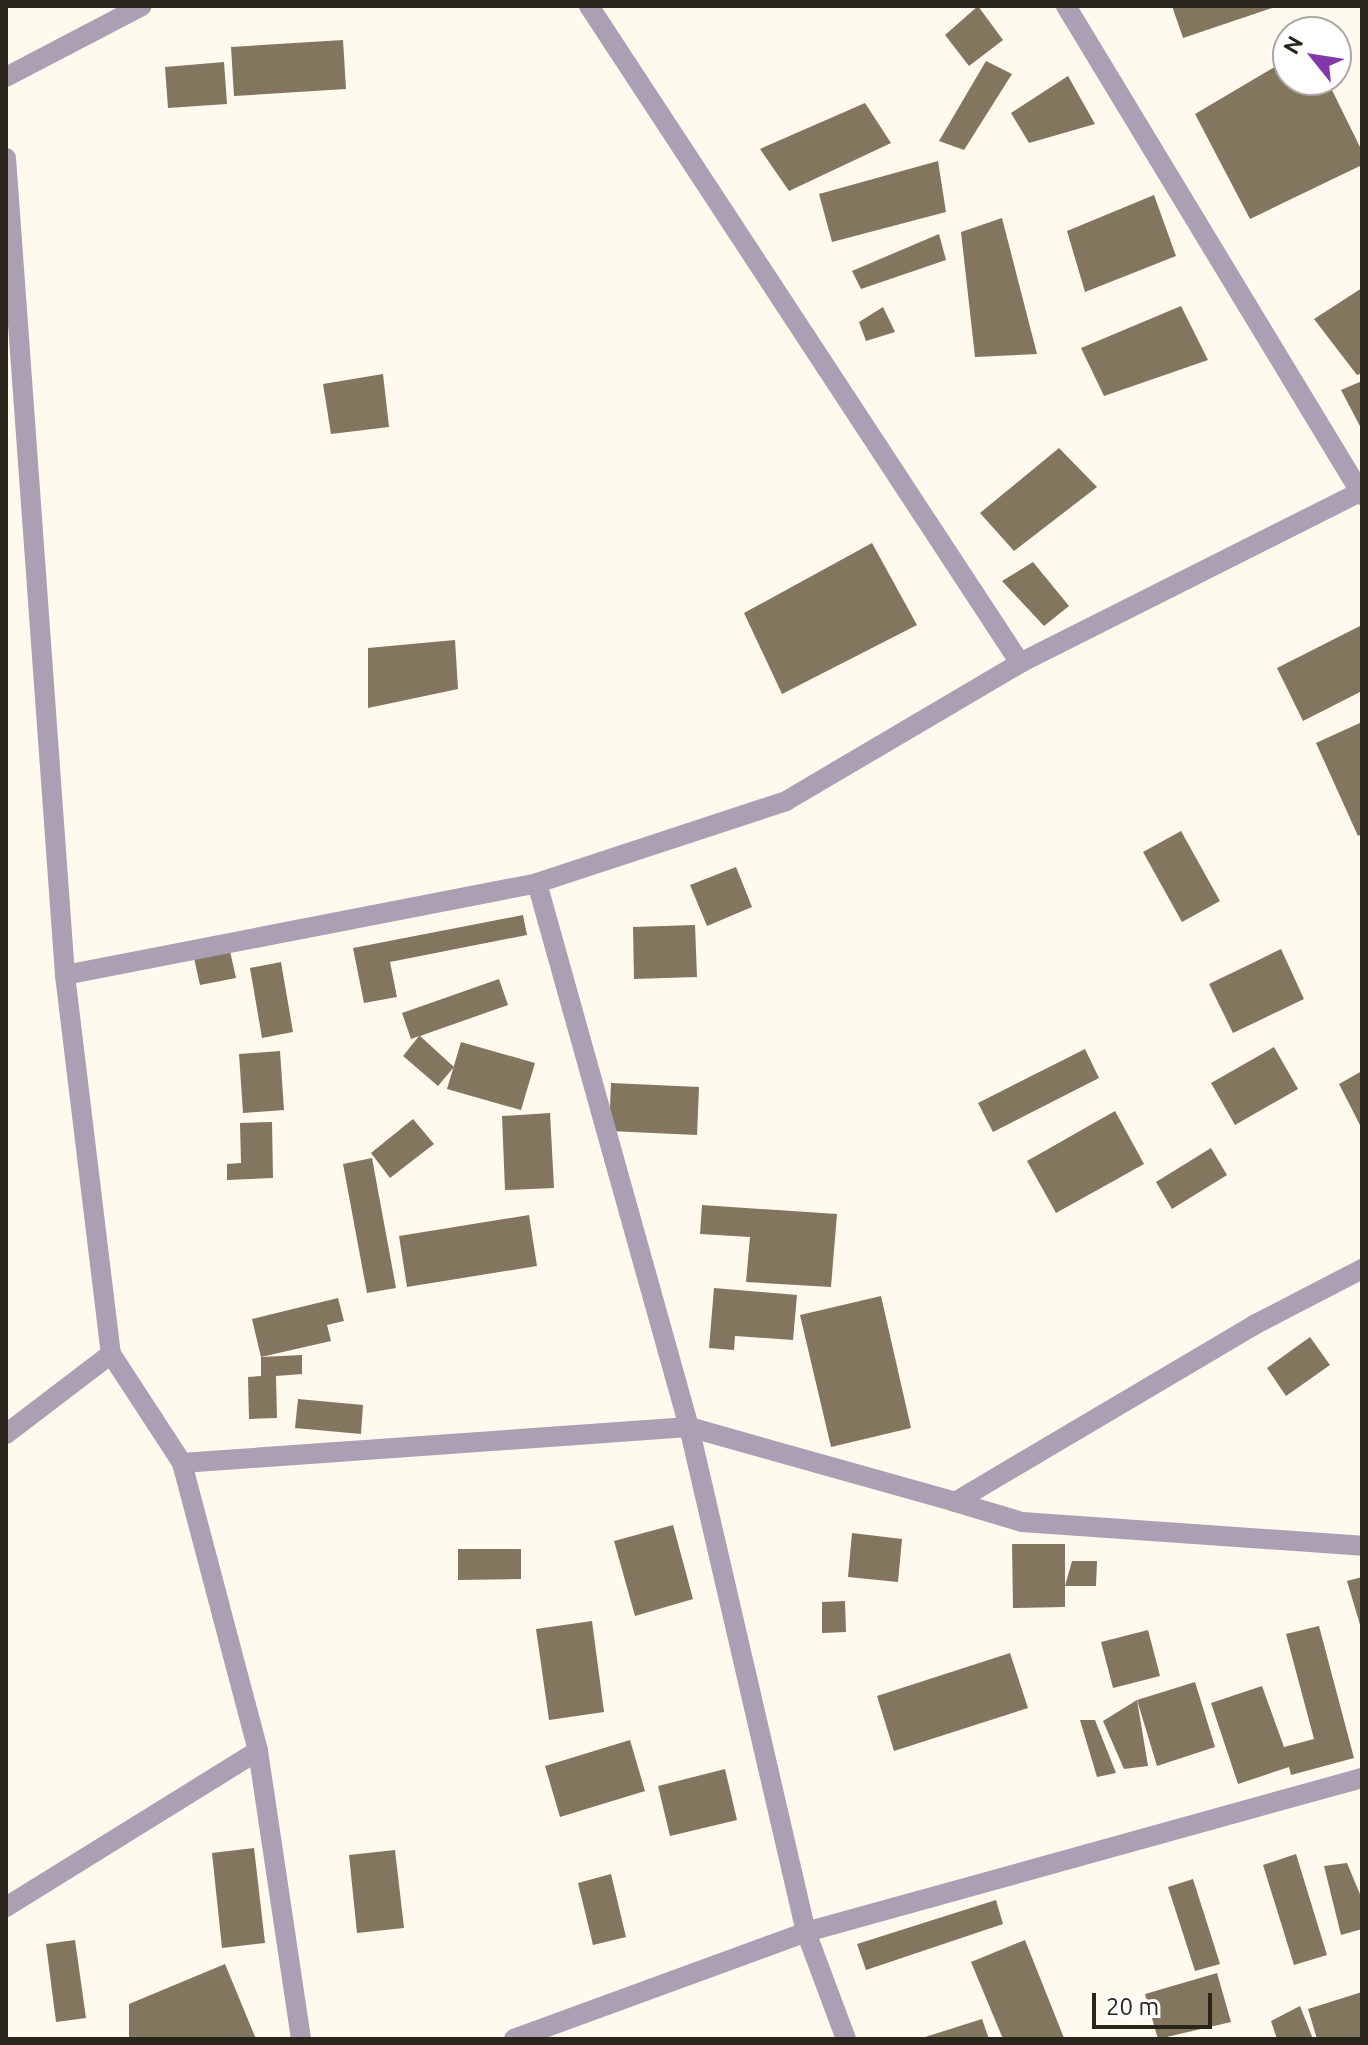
<!DOCTYPE html>
<style>
body{margin:0}
#map{position:relative;width:1368px;height:2045px;overflow:hidden;background:#fff9ee;font-family:Ubuntu,sans-serif}
div>[style]{position:absolute}
[style*='--x']{left:calc(var(--x)*1px);top:calc(var(--y)*1px);width:calc(var(--w)*1px);rotate:calc(var(--a)*1deg)}
.building>*{inset:0;background:#83765f}
.street>*{height:20px;margin:-10px;padding:0 10px;transform-origin:10px;border-radius:10px;background:#ab9fb3}
span{translate:-50% -50%;white-space:nowrap;text-align:center;line-height:1.15;-webkit-text-stroke:8px #fff;paint-order:stroke}
.frame{position:absolute;inset:0;border:8px solid #2a251b;pointer-events:none}
.north{position:absolute;left:1272px;top:16px;width:80px;height:80px;box-sizing:border-box;background:#fff;border:2px solid #aaa8a4;border-radius:50%;rotate:300deg;font-size:22px;font-weight:700;line-height:32px;text-align:center;color:#2a251b}
.north::after{content:'';display:block;margin:auto;width:28px;height:36px;background:#8338aa;clip-path:polygon(50% 0,100% 100%,50% 72%,0 100%)}
.scale{position:absolute;left:1092px;top:1993px;width:120px;height:36px;box-sizing:border-box;border:4px solid #2a251b;border-top:0;padding-left:10px;font-size:24px;line-height:28px;white-space:nowrap;color:#2a251b;-webkit-text-stroke:6px #fff;paint-order:stroke}
</style>
<div id="map">
<div class="building">
<i style="clip-path:polygon(978px 6px,1003px 40px,969px 66px,945px 35px)"></i>
<i style="clip-path:polygon(1172px 6px,1275px 6px,1275px 7px,1183px 38px)"></i>
<i style="clip-path:polygon(343px 40px,346px 89px,234px 96px,231px 47px)"></i>
<i style="clip-path:polygon(1288px 59px,1288px 80px,1327px 80px,1362px 151px,1362px 165px,1250px 219px,1195px 114px)"></i>
<i style="clip-path:polygon(986px 61px,1012px 74px,964px 150px,939px 141px)"></i>
<i style="clip-path:polygon(224px 62px,227px 104px,168px 108px,165px 67px)"></i>
<i style="clip-path:polygon(1068px 76px,1095px 124px,1029px 143px,1011px 113px)"></i>
<i style="clip-path:polygon(865px 103px,891px 143px,789px 191px,760px 149px)"></i>
<i style="clip-path:polygon(938px 161px,946px 212px,832px 242px,819px 194px)"></i>
<i style="clip-path:polygon(1154px 195px,1176px 256px,1085px 292px,1067px 231px)"></i>
<i style="clip-path:polygon(1002px 218px,1037px 354px,975px 357px,961px 232px)"></i>
<i style="clip-path:polygon(939px 234px,946px 260px,861px 289px,852px 271px)"></i>
<i style="clip-path:polygon(1362px 288px,1362px 373px,1357px 375px,1314px 319px)"></i>
<i style="clip-path:polygon(1181px 306px,1208px 360px,1104px 396px,1081px 348px)"></i>
<i style="clip-path:polygon(883px 307px,895px 332px,866px 341px,859px 322px)"></i>
<i style="clip-path:polygon(383px 374px,389px 427px,331px 434px,323px 384px)"></i>
<i style="clip-path:polygon(1362px 381px,1362px 430px,1341px 390px)"></i>
<i style="clip-path:polygon(1059px 448px,1097px 487px,1014px 551px,980px 513px)"></i>
<i style="clip-path:polygon(872px 543px,917px 625px,782px 694px,744px 613px)"></i>
<i style="clip-path:polygon(1033px 562px,1069px 606px,1044px 626px,1002px 581px)"></i>
<i style="clip-path:polygon(1362px 625px,1362px 691px,1303px 721px,1277px 668px)"></i>
<i style="clip-path:polygon(455px 640px,458px 689px,368px 708px,368px 648px)"></i>
<i style="clip-path:polygon(1362px 722px,1362px 834px,1358px 836px,1316px 743px)"></i>
<i style="clip-path:polygon(1181px 831px,1220px 901px,1182px 922px,1143px 852px)"></i>
<i style="clip-path:polygon(736px 867px,752px 907px,707px 926px,690px 885px)"></i>
<i style="clip-path:polygon(523px 915px,527px 935px,390px 962px,397px 997px,364px 1003px,353px 948px)"></i>
<i style="clip-path:polygon(695px 925px,697px 977px,634px 979px,633px 927px)"></i>
<i style="clip-path:polygon(1281px 949px,1304px 999px,1233px 1033px,1209px 984px)"></i>
<i style="clip-path:polygon(230px 951px,236px 978px,200px 985px,194px 958px)"></i>
<i style="clip-path:polygon(281px 962px,293px 1032px,262px 1038px,250px 968px)"></i>
<i style="clip-path:polygon(499px 979px,508px 1005px,420px 1036px,454px 1067px,438px 1086px,403px 1056px,419px 1036px,411px 1039px,402px 1013px)"></i>
<i style="clip-path:polygon(461px 1042px,535px 1063px,521px 1110px,447px 1089px)"></i>
<i style="clip-path:polygon(1274px 1047px,1298px 1089px,1235px 1125px,1211px 1083px)"></i>
<i style="clip-path:polygon(1085px 1049px,1099px 1078px,993px 1132px,978px 1103px)"></i>
<i style="clip-path:polygon(280px 1051px,284px 1110px,243px 1113px,239px 1054px)"></i>
<i style="clip-path:polygon(1362px 1071px,1362px 1129px,1339px 1084px)"></i>
<i style="clip-path:polygon(611px 1083px,699px 1087px,697px 1135px,609px 1131px)"></i>
<i style="clip-path:polygon(1115px 1111px,1144px 1164px,1056px 1213px,1027px 1161px)"></i>
<i style="clip-path:polygon(550px 1113px,554px 1188px,505px 1190px,502px 1116px)"></i>
<i style="clip-path:polygon(413px 1119px,434px 1144px,390px 1178px,371px 1153px)"></i>
<i style="clip-path:polygon(272px 1122px,273px 1178px,227px 1180px,227px 1164px,241px 1163px,240px 1123px)"></i>
<i style="clip-path:polygon(1211px 1148px,1227px 1175px,1172px 1209px,1156px 1182px)"></i>
<i style="clip-path:polygon(372px 1158px,396px 1288px,367px 1293px,343px 1164px)"></i>
<i style="clip-path:polygon(702px 1205px,837px 1214px,831px 1287px,746px 1282px,750px 1237px,700px 1234px)"></i>
<i style="clip-path:polygon(529px 1215px,537px 1266px,407px 1287px,399px 1236px)"></i>
<i style="clip-path:polygon(714px 1288px,797px 1295px,793px 1340px,735px 1336px,734px 1350px,709px 1348px)"></i>
<i style="clip-path:polygon(881px 1296px,911px 1428px,831px 1447px,800px 1315px)"></i>
<i style="clip-path:polygon(338px 1298px,344px 1321px,327px 1325px,331px 1341px,261px 1357px,252px 1319px)"></i>
<i style="clip-path:polygon(1310px 1337px,1330px 1365px,1286px 1396px,1267px 1368px)"></i>
<i style="clip-path:polygon(302px 1355px,302px 1374px,276px 1376px,277px 1418px,249px 1419px,248px 1377px,261px 1376px,261px 1357px)"></i>
<i style="clip-path:polygon(298px 1399px,363px 1405px,361px 1434px,295px 1428px)"></i>
<i style="clip-path:polygon(673px 1525px,693px 1599px,635px 1616px,614px 1541px)"></i>
<i style="clip-path:polygon(852px 1533px,902px 1539px,898px 1582px,848px 1577px)"></i>
<i style="clip-path:polygon(1012px 1544px,1065px 1544px,1065px 1607px,1013px 1608px)"></i>
<i style="clip-path:polygon(458px 1549px,521px 1549px,521px 1579px,458px 1580px)"></i>
<i style="clip-path:polygon(1072px 1561px,1097px 1561px,1096px 1586px,1065px 1586px)"></i>
<i style="clip-path:polygon(1362px 1577px,1362px 1628px,1361px 1628px,1347px 1581px)"></i>
<i style="clip-path:polygon(845px 1601px,846px 1632px,822px 1633px,822px 1602px)"></i>
<i style="clip-path:polygon(592px 1621px,604px 1712px,549px 1720px,536px 1629px)"></i>
<i style="clip-path:polygon(1319px 1626px,1354px 1758px,1291px 1775px,1289px 1767px,1238px 1784px,1211px 1703px,1262px 1686px,1284px 1747px,1314px 1739px,1286px 1634px)"></i>
<i style="clip-path:polygon(1148px 1630px,1160px 1676px,1113px 1688px,1101px 1642px)"></i>
<i style="clip-path:polygon(1010px 1653px,1028px 1708px,894px 1751px,877px 1696px)"></i>
<i style="clip-path:polygon(1195px 1682px,1215px 1747px,1157px 1766px,1137px 1700px)"></i>
<i style="clip-path:polygon(1137px 1700px,1148px 1766px,1124px 1769px,1103px 1721px)"></i>
<i style="clip-path:polygon(1080px 1720px,1095px 1720px,1116px 1773px,1097px 1777px)"></i>
<i style="clip-path:polygon(630px 1740px,645px 1791px,560px 1817px,545px 1766px)"></i>
<i style="clip-path:polygon(725px 1769px,737px 1820px,670px 1836px,658px 1786px)"></i>
<i style="clip-path:polygon(254px 1848px,265px 1943px,222px 1948px,212px 1853px)"></i>
<i style="clip-path:polygon(395px 1850px,404px 1928px,357px 1933px,349px 1855px)"></i>
<i style="clip-path:polygon(1296px 1854px,1327px 1955px,1294px 1965px,1263px 1865px)"></i>
<i style="clip-path:polygon(1347px 1863px,1362px 1899px,1362px 1929px,1341px 1935px,1324px 1866px)"></i>
<i style="clip-path:polygon(611px 1874px,626px 1937px,593px 1945px,578px 1883px)"></i>
<i style="clip-path:polygon(1193px 1879px,1220px 1964px,1195px 1971px,1168px 1887px)"></i>
<i style="clip-path:polygon(996px 1900px,1003px 1924px,866px 1970px,857px 1944px)"></i>
<i style="clip-path:polygon(75px 1940px,86px 2018px,56px 2022px,46px 1944px)"></i>
<i style="clip-path:polygon(1025px 1940px,1064px 2038px,1061px 2039px,1003px 2039px,971px 1962px)"></i>
<i style="clip-path:polygon(225px 1964px,256px 2039px,129px 2039px,129px 2004px)"></i>
<i style="clip-path:polygon(1217px 1973px,1231px 2022px,1158px 2039px,1145px 1994px)"></i>
<i style="clip-path:polygon(1362px 1992px,1362px 2039px,1317px 2039px,1308px 2009px)"></i>
<i style="clip-path:polygon(1300px 2006px,1313px 2039px,1277px 2039px,1271px 2021px)"></i>
<i style="clip-path:polygon(982px 2019px,989px 2039px,922px 2039px,922px 2038px)"></i>
</div>
<div class="street">
<i style="--x:589;--y:6;--w:786;--a:56.73"></i>
<i style="--x:1066;--y:6;--w:572;--a:58.81"></i>
<i style="--x:6;--y:77;--w:153;--a:-27.6"></i>
<i style="--x:6;--y:158;--w:819;--a:85.87"></i>
<i style="--x:65;--y:975;--w:382;--a:83.1"></i>
<i style="--x:111;--y:1354;--w:130;--a:56.9"></i>
<i style="--x:182;--y:1463;--w:298;--a:75.2"></i>
<i style="--x:258;--y:1751;--w:291;--a:81.5"></i>
<i style="--x:537;--y:883;--w:565;--a:74.39"></i>
<i style="--x:689;--y:1427;--w:518;--a:76.96"></i>
<i style="--x:806;--y:1932;--w:114;--a:69.5"></i>
<i style="--x:65;--y:975;--w:481;--a:-11"></i>
<i style="--x:537;--y:883;--w:262;--a:-18.2"></i>
<i style="--x:786;--y:801;--w:272;--a:-30.5"></i>
<i style="--x:1020;--y:663;--w:383;--a:-26.7"></i>
<i style="--x:6;--y:1434;--w:132;--a:-37.3"></i>
<i style="--x:182;--y:1463;--w:508;--a:-4.06"></i>
<i style="--x:689;--y:1427;--w:276;--a:15.7"></i>
<i style="--x:955;--y:1502;--w:347;--a:-30.6"></i>
<i style="--x:1254;--y:1325;--w:122;--a:-27.4"></i>
<i style="--x:955;--y:1502;--w:70;--a:16.6"></i>
<i style="--x:1022;--y:1522;--w:341;--a:4"></i>
<i style="--x:6;--y:1907;--w:296;--a:-31.8"></i>
<i style="--x:514;--y:2039;--w:311;--a:-20.1"></i>
<i style="--x:806;--y:1932;--w:577;--a:-15.48"></i>
</div>
<div class="frame"></div>
<div class="north">N</div>
<div class="scale">20 m</div>
</div>
